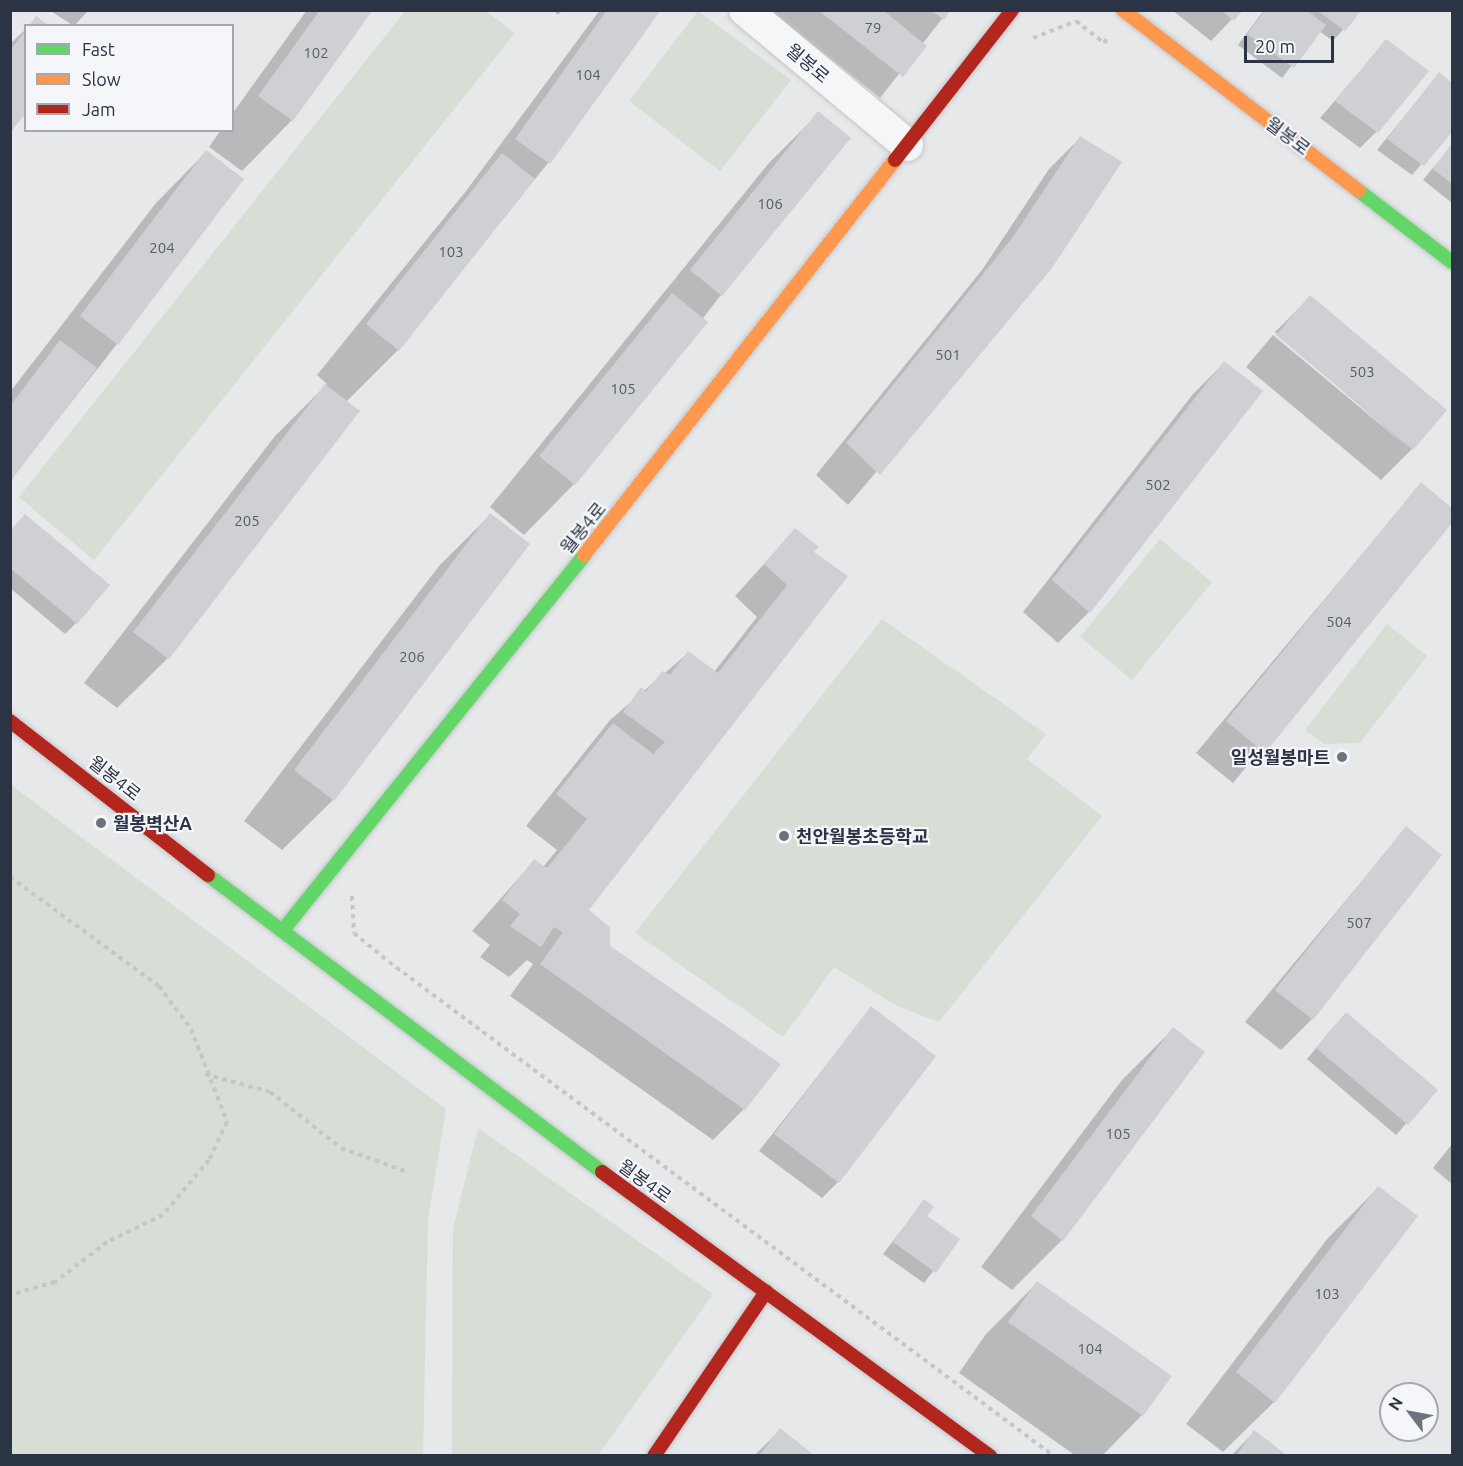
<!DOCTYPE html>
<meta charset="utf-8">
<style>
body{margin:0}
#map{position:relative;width:1463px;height:1466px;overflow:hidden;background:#e6e8ea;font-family:Ubuntu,"Noto Sans KR",sans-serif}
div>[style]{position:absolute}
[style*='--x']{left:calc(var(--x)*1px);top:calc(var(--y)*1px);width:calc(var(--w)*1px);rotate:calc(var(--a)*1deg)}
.green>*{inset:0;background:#d6ded6}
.shadow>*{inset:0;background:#0003}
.building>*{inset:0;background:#ced0d3}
.path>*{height:4px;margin-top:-2px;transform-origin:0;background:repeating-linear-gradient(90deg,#c5c6ca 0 4.5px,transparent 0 9px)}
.roads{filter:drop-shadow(0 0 2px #c4c6c8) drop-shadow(0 0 2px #c4c6c8)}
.street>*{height:32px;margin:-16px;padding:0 16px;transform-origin:16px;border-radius:16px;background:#f5f6f7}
.fast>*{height:14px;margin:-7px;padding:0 7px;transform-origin:7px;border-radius:7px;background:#63d668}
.slow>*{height:14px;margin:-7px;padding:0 7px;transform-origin:7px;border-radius:7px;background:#ff974d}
.jam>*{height:14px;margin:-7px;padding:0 7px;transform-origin:7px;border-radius:7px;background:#b3261e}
.dots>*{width:16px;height:16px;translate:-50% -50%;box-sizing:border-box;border:3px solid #f4f6f9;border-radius:50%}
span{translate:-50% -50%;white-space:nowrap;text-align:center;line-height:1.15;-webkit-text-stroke:4.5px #f4f6f9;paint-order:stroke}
.number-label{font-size:15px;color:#545c69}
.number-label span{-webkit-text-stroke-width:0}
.street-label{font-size:18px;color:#2b3445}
.poi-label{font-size:18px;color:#2b3445;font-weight:700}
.right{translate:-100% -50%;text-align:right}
.left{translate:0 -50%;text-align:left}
.frame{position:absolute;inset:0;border:12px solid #2b3445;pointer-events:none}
.legend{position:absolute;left:24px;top:24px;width:210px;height:108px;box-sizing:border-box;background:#f4f6f9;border:2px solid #a4a8b1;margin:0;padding:8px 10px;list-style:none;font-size:18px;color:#2b3445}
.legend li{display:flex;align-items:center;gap:12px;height:30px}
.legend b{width:30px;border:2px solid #a4a8b1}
.north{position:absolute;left:1379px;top:1382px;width:60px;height:60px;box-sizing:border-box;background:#f4f6f9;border:2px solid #a4a8b1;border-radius:50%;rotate:302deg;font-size:16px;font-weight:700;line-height:24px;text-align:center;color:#2b3445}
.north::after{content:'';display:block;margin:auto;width:21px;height:27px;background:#6c737f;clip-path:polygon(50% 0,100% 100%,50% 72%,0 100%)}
.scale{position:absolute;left:1244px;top:36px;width:90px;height:27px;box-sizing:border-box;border:3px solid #2b3445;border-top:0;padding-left:8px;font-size:18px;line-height:21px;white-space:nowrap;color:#2b3445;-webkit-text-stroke:4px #f4f6f9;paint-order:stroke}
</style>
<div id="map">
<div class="green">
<i style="clip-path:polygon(406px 10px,486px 11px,515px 33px,94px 560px,19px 497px)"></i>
<i style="clip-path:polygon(698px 11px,791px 80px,720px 171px,629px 101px)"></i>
<i style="clip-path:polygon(1160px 539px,1212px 582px,1132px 680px,1080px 637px)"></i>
<i style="clip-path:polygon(882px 619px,1046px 734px,1027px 759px,1102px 816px,939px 1022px,897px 1006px,834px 967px,783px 1037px,635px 933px)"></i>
<i style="clip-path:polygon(1387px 624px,1427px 656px,1360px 743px,1324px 744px,1305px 730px)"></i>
<i style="clip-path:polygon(10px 784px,446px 1109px,428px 1219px,423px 1455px,11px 1455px)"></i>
<i style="clip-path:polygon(478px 1128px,713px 1294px,598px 1455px,452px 1455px,453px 1229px)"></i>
</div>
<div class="shadow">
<i style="clip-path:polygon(49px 10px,89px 10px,74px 26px)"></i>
<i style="clip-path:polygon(307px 10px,371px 10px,292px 120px,242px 171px,209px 147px,221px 130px,232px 130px,232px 114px)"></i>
<i style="clip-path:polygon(553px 10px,562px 10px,558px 15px)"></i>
<i style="clip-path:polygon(600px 10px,659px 10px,548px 163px,398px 350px,346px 402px,168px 658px,117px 708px,84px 683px,275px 436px,327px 384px,317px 375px,466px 191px)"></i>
<i style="clip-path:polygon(769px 10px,949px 10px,880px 98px)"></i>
<i style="clip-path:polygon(1172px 10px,1241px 10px,1211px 41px)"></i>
<i style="clip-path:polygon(1264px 10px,1360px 10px,1333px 41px,1319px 31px,1282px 78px,1238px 45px)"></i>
<i style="clip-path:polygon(26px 29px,26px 111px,10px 130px,10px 44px)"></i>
<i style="clip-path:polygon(1386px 41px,1376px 132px,1360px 148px,1320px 118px)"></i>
<i style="clip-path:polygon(1439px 74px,1452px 85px,1452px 129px,1412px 175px,1377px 150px)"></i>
<i style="clip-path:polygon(819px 113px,721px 295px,574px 484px,524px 535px,490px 507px,768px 164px)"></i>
<i style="clip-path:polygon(1080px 138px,1051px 267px,848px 505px,816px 475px,982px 270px,1049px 169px)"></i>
<i style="clip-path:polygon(1452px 145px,1452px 203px,1423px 180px)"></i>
<i style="clip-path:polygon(206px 152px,117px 344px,10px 480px,10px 392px,156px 203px)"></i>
<i style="clip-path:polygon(1310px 297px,1445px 410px,1411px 450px,1275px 332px)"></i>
<i style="clip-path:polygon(1273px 335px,1411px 450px,1381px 480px,1246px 367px)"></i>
<i style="clip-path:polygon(1224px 363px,1089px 612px,1058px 643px,1023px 612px,1193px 394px)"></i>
<i style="clip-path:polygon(1421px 484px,1452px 510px,1452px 520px,1233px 783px,1196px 753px)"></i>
<i style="clip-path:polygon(490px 515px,333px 800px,282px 850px,244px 821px,439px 566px)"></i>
<i style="clip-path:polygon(795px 530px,816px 548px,587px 910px,608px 947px,744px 1109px,713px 1140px,510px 996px,533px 964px,527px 960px,509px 977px,480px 957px,490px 945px,472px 931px,534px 861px,543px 867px,557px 850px,526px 826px,610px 720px,688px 653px,714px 672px,757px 617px,735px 596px)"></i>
<i style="clip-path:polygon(10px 531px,76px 623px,65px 634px,10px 588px)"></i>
<i style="clip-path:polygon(1406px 828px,1312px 1019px,1281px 1050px,1245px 1022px)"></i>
<i style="clip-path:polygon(871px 1008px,838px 1182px,822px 1198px,759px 1151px)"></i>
<i style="clip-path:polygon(1335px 1025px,1436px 1090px,1396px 1135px,1307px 1059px)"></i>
<i style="clip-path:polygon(1173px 1029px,1062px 1240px,1012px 1290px,981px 1267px,1122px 1080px)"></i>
<i style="clip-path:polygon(1452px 1144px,1452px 1184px,1433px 1168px)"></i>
<i style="clip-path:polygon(1378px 1188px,1274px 1402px,1223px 1452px,1186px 1424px,1328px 1238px)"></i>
<i style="clip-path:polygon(924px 1201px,925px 1216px,958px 1239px,924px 1283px,883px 1254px)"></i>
<i style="clip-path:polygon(1037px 1283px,1170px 1377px,1142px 1415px,1102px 1456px,1076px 1456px,959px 1373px,986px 1334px)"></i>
<i style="clip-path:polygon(780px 1430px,812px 1456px,754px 1456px)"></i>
<i style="clip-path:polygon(1254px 1432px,1286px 1456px,1231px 1456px)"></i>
</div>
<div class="building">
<i style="clip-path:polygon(320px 10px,373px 10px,293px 121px,258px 96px)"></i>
<i style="clip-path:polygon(607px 10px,661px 10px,550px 164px,515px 139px)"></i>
<i style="clip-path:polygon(818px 10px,883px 10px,927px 46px,903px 77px)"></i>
<i style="clip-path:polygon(931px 10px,951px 10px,944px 20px)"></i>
<i style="clip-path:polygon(1221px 10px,1243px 10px,1234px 21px)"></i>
<i style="clip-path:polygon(1265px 10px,1306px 10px,1326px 25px,1294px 68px,1247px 34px)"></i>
<i style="clip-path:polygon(1317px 10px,1362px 10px,1345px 31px)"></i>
<i style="clip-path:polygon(36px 16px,49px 26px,29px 26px)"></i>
<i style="clip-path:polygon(26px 30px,26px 113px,10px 133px,10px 50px)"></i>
<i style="clip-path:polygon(1386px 39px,1429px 71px,1378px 133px,1335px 101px)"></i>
<i style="clip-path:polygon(1439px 72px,1452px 83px,1452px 132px,1424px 166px,1387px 139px)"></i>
<i style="clip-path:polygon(818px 111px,851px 138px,722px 296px,690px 270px)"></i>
<i style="clip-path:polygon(1080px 136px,1122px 162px,1052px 268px,880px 475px,846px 443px,1013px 237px)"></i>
<i style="clip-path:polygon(1452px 143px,1452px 184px,1433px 169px)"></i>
<i style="clip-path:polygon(206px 150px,244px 179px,118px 345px,80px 316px)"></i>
<i style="clip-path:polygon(502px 153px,535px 179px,399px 351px,366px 324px)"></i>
<i style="clip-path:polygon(672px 293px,708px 322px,575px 485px,539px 456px)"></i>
<i style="clip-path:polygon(1310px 295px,1447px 410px,1413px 450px,1276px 335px)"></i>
<i style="clip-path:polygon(60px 340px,97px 368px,10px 482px,10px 406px)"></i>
<i style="clip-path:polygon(1224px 361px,1263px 391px,1090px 613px,1052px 580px)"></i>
<i style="clip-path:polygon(325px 384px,360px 411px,169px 659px,133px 632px)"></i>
<i style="clip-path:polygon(1421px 482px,1452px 508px,1452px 523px,1265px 753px,1226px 721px)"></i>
<i style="clip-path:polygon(490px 513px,530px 544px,334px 801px,294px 770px)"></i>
<i style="clip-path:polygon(25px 514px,110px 585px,77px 624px,10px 568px,10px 531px)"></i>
<i style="clip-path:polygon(795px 528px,819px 547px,814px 552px,848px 576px,589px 910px,610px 927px,610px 946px,781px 1064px,745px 1110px,540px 964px,563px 932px,554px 927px,541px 947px,510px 926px,520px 914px,502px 900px,534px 859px,547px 868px,587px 819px,556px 794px,613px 723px,653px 754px,665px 742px,623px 712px,641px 687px,646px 692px,662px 671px,670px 675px,688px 651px,718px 673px,787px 585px,764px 564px)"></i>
<i style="clip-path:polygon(1406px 826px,1442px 855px,1313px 1020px,1275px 990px)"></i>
<i style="clip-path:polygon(871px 1006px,936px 1056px,839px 1183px,774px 1134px)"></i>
<i style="clip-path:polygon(1346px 1012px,1438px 1090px,1408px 1125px,1316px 1048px)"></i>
<i style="clip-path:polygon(1173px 1027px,1205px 1052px,1063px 1241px,1031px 1216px)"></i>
<i style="clip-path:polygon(1378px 1186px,1418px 1216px,1275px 1403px,1236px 1372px)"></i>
<i style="clip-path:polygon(924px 1199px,934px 1207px,927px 1216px,960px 1239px,936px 1273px,893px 1242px)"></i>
<i style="clip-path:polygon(1037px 1281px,1172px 1376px,1143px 1416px,1008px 1322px)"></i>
<i style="clip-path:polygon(780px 1428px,815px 1456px,759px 1456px)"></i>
<i style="clip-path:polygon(1254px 1430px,1288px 1456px,1236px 1456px)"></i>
</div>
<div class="path">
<i style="--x:1033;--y:38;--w:46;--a:-21.6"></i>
<i style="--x:1076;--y:21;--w:36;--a:38"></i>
<i style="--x:1104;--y:43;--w:6;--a:-51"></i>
<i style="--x:10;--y:877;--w:185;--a:36.2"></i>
<i style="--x:159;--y:986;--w:54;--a:53.3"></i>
<i style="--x:191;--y:1029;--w:100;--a:68.8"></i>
<i style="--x:227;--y:1122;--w:42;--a:115.3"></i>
<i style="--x:209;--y:1160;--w:72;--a:129.9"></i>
<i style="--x:163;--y:1215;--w:62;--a:154.3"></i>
<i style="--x:107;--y:1242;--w:66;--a:142.4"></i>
<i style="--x:55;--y:1282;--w:47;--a:163.9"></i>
<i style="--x:352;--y:896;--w:37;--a:87"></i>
<i style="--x:354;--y:933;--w:45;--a:39.6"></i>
<i style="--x:389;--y:962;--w:828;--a:36.61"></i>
<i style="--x:205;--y:1074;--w:67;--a:15.5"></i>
<i style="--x:270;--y:1092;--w:90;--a:38.3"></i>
<i style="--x:341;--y:1148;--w:68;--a:19.8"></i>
</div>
<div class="roads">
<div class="street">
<i style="--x:745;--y:10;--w:211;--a:39.8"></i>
</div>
<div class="fast">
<i style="--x:1359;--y:191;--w:117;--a:37.4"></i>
<i style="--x:208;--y:875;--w:493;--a:37"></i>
<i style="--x:283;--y:930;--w:481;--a:-51.2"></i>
</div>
<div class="slow">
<i style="--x:1123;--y:10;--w:297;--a:37.5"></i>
<i style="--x:584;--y:555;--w:503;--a:-51.79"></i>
</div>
<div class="jam">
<i style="--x:895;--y:160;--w:190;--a:-52"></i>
<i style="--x:10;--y:721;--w:251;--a:37.9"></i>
<i style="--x:602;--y:1172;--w:481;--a:36.2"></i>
<i style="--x:654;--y:1456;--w:199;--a:-55.7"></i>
</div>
</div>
<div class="dots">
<i style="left:1342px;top:757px;background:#6c737f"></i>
<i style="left:101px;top:823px;background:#6c737f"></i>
<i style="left:784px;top:836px;background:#6c737f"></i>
</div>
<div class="number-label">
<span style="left:873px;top:28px">79</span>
<span style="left:316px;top:53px">102</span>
<span style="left:588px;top:75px">104</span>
<span style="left:770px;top:204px">106</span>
<span style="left:162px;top:248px">204</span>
<span style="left:451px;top:252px">103</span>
<span style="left:948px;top:355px">501</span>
<span style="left:1362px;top:372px">503</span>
<span style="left:623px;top:389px">105</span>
<span style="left:1158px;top:485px">502</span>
<span style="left:247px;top:521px">205</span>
<span style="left:1339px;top:622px">504</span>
<span style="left:412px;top:657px">206</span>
<span style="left:1359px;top:923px">507</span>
<span style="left:1118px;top:1134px">105</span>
<span style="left:1327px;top:1294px">103</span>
<span style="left:1090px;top:1349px">104</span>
</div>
<div class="street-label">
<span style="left:808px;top:63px;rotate:40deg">월봉로</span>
<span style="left:1288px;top:136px;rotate:37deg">월봉로</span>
<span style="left:583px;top:528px;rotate:-51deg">월봉4로</span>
<span style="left:115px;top:778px;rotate:38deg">월봉4로</span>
<span style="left:645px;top:1181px;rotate:36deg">월봉4로</span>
</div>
<div class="poi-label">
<span class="right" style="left:1330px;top:757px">일성월봉마트</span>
<span class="left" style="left:113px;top:823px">월봉벽산A</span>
<span class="left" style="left:796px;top:836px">천안월봉초등학교</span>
</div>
<div class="frame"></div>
<ul class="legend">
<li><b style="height:8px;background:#63d668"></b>Fast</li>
<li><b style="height:8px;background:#ff974d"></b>Slow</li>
<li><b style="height:8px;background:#b3261e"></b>Jam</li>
</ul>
<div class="north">N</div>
<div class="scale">20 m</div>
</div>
